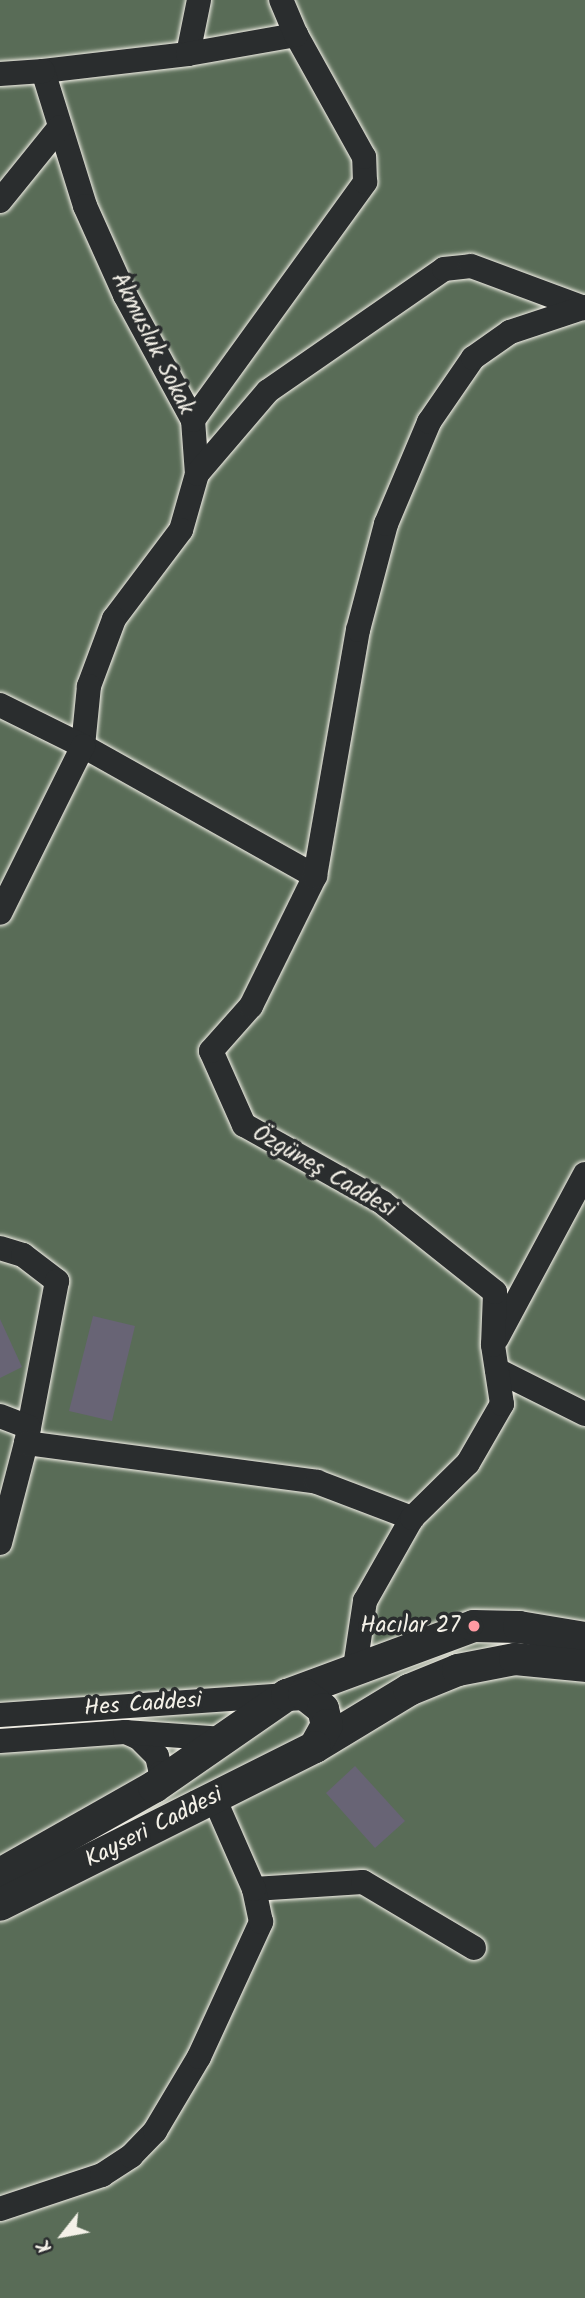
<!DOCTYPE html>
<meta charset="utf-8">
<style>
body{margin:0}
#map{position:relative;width:585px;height:2298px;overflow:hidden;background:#2a2d2e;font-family:Kalam,sans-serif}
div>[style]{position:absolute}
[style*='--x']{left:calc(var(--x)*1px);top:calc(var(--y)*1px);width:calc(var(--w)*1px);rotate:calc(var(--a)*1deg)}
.green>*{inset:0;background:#596c57}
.building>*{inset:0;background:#686475}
.roads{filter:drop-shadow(0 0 2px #f4f1e8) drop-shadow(0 0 2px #f4f1e8)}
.minor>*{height:24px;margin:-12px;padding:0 12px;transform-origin:12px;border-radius:12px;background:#2a2d2e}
.major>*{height:32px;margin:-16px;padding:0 16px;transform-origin:16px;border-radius:16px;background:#2a2d2e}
.dots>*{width:19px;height:19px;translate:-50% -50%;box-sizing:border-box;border:4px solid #2a2d2e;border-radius:50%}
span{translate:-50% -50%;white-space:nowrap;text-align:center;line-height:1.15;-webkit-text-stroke:7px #2a2d2e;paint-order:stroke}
.street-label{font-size:23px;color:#f4f1e8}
.poi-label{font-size:23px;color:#f4f1e8}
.right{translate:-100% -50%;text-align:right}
.north{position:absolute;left:28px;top:2200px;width:70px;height:70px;-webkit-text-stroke:5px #2a2d2e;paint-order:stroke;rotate:239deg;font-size:19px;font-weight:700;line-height:28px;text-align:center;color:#f4f1e8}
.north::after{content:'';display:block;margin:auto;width:24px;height:32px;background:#f4f1e8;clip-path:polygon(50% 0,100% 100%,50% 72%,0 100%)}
</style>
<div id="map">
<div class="green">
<i style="clip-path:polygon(0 0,585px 0,585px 2298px,0 2298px)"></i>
</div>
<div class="building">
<i style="clip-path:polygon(93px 1316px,135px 1326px,112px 1421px,69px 1411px)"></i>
<i style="clip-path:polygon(0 1319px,22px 1367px,0 1378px)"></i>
<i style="clip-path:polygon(355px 1766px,405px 1821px,375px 1848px,326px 1793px)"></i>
</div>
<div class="roads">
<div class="minor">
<i style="--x:199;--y:0;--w:55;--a:101.5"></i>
<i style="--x:188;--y:54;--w:146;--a:173.3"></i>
<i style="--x:43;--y:71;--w:141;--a:72.7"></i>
<i style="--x:85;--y:206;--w:98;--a:65.8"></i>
<i style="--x:125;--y:295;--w:142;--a:61.5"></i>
<i style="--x:193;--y:420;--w:54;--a:85.8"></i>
<i style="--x:197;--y:474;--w:58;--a:105.9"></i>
<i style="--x:181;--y:530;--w:111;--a:127"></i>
<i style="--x:114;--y:619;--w:72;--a:110.5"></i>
<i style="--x:89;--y:686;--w:60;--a:95.7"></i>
<i style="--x:83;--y:746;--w:266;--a:29.3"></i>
<i style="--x:188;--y:54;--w:110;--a:-10"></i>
<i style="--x:0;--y:74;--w:43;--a:-4"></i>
<i style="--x:0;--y:201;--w:95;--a:-51"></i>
<i style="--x:193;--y:420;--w:294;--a:-54.1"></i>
<i style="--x:365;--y:182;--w:25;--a:-92"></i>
<i style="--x:364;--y:157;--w:140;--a:-119.1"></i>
<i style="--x:296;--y:35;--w:38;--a:-113"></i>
<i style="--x:197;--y:474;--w:109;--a:-49.5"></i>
<i style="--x:268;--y:391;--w:214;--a:-34.7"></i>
<i style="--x:444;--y:269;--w:27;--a:-6"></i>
<i style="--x:471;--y:266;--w:121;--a:20.4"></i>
<i style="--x:0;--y:705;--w:93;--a:26.3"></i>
<i style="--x:83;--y:746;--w:186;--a:116.4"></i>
<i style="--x:0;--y:1248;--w:24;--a:17"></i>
<i style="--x:23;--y:1255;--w:43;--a:37.4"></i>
<i style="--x:57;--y:1281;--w:165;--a:100.8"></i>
<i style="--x:497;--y:1338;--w:186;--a:-61.8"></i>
<i style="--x:497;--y:1370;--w:98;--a:26.6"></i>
<i style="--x:0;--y:1416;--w:31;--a:21"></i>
<i style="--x:0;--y:1543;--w:103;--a:-75.4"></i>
<i style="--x:26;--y:1443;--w:294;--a:7.6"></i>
<i style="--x:317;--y:1482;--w:102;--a:20.8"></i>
<i style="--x:355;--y:1667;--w:67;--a:-81.4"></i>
<i style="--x:365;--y:1601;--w:95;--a:-60.5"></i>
<i style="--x:412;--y:1518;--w:78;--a:-44.5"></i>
<i style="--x:468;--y:1463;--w:68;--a:-60"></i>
<i style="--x:502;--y:1404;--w:60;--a:-98.7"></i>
<i style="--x:493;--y:1345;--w:53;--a:-87.8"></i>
<i style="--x:495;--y:1292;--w:144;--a:-141.5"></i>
<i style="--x:382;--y:1202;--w:158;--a:-150.8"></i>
<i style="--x:244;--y:1125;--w:81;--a:-114"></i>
<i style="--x:211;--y:1051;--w:60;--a:-48.4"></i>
<i style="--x:251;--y:1006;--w:145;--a:-63.8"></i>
<i style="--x:315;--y:876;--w:250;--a:-80.1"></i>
<i style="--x:358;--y:630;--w:110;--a:-75.2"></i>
<i style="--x:386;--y:524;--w:111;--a:-67.1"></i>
<i style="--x:429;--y:422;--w:78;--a:-55.5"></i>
<i style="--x:473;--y:358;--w:45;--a:-35.1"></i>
<i style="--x:510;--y:332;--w:79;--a:-18.4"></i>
<i style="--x:0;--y:1715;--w:288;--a:-4"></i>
<i style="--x:126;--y:1732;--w:14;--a:25"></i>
<i style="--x:139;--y:1738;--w:25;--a:45"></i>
<i style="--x:157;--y:1756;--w:17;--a:77"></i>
<i style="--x:161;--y:1773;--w:16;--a:117"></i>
<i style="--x:0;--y:1741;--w:125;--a:-4.1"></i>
<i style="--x:125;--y:1732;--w:99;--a:4"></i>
<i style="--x:254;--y:1889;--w:109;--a:-3.7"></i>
<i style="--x:363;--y:1882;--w:129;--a:30.7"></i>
<i style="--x:0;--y:2209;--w:108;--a:-18.4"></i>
<i style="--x:102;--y:2175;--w:35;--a:-33"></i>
<i style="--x:131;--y:2156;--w:35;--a:-46"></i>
<i style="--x:155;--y:2131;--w:86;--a:-59.3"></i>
<i style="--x:199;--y:2057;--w:149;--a:-65.3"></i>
<i style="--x:261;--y:1922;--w:34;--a:-102"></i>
<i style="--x:254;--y:1889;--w:99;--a:-113.7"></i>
</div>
<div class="major">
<i style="--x:287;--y:1695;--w:199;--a:-20.3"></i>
<i style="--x:474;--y:1626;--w:45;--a:1.3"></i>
<i style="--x:519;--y:1627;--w:67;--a:9.5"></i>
<i style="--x:315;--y:1747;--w:110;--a:-31.2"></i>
<i style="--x:409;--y:1690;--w:53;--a:-22.2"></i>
<i style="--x:458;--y:1670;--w:58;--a:-10.9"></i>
<i style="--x:515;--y:1659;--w:70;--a:5.7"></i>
<i style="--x:0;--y:1874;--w:177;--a:-29.5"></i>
<i style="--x:154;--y:1787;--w:162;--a:-34.7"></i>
<i style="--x:287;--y:1695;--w:17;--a:-3"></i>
<i style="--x:304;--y:1694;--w:24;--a:38"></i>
<i style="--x:323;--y:1709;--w:16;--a:76"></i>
<i style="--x:327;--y:1725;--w:25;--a:119"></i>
<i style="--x:315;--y:1747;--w:352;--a:153.4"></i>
</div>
</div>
<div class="dots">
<i style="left:474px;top:1626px;background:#ff9aa2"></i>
</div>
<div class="street-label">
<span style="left:152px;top:344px;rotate:63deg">Akmusluk Sokak</span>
<span style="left:324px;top:1172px;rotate:30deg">Özgüneş Caddesi</span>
<span style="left:143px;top:1705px;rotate:-4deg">Hes Caddesi</span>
<span style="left:154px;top:1828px;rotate:-27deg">Kayseri Caddesi</span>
</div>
<div class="poi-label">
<span class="right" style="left:460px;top:1626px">Hacılar 27</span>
</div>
<div class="north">K</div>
</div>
